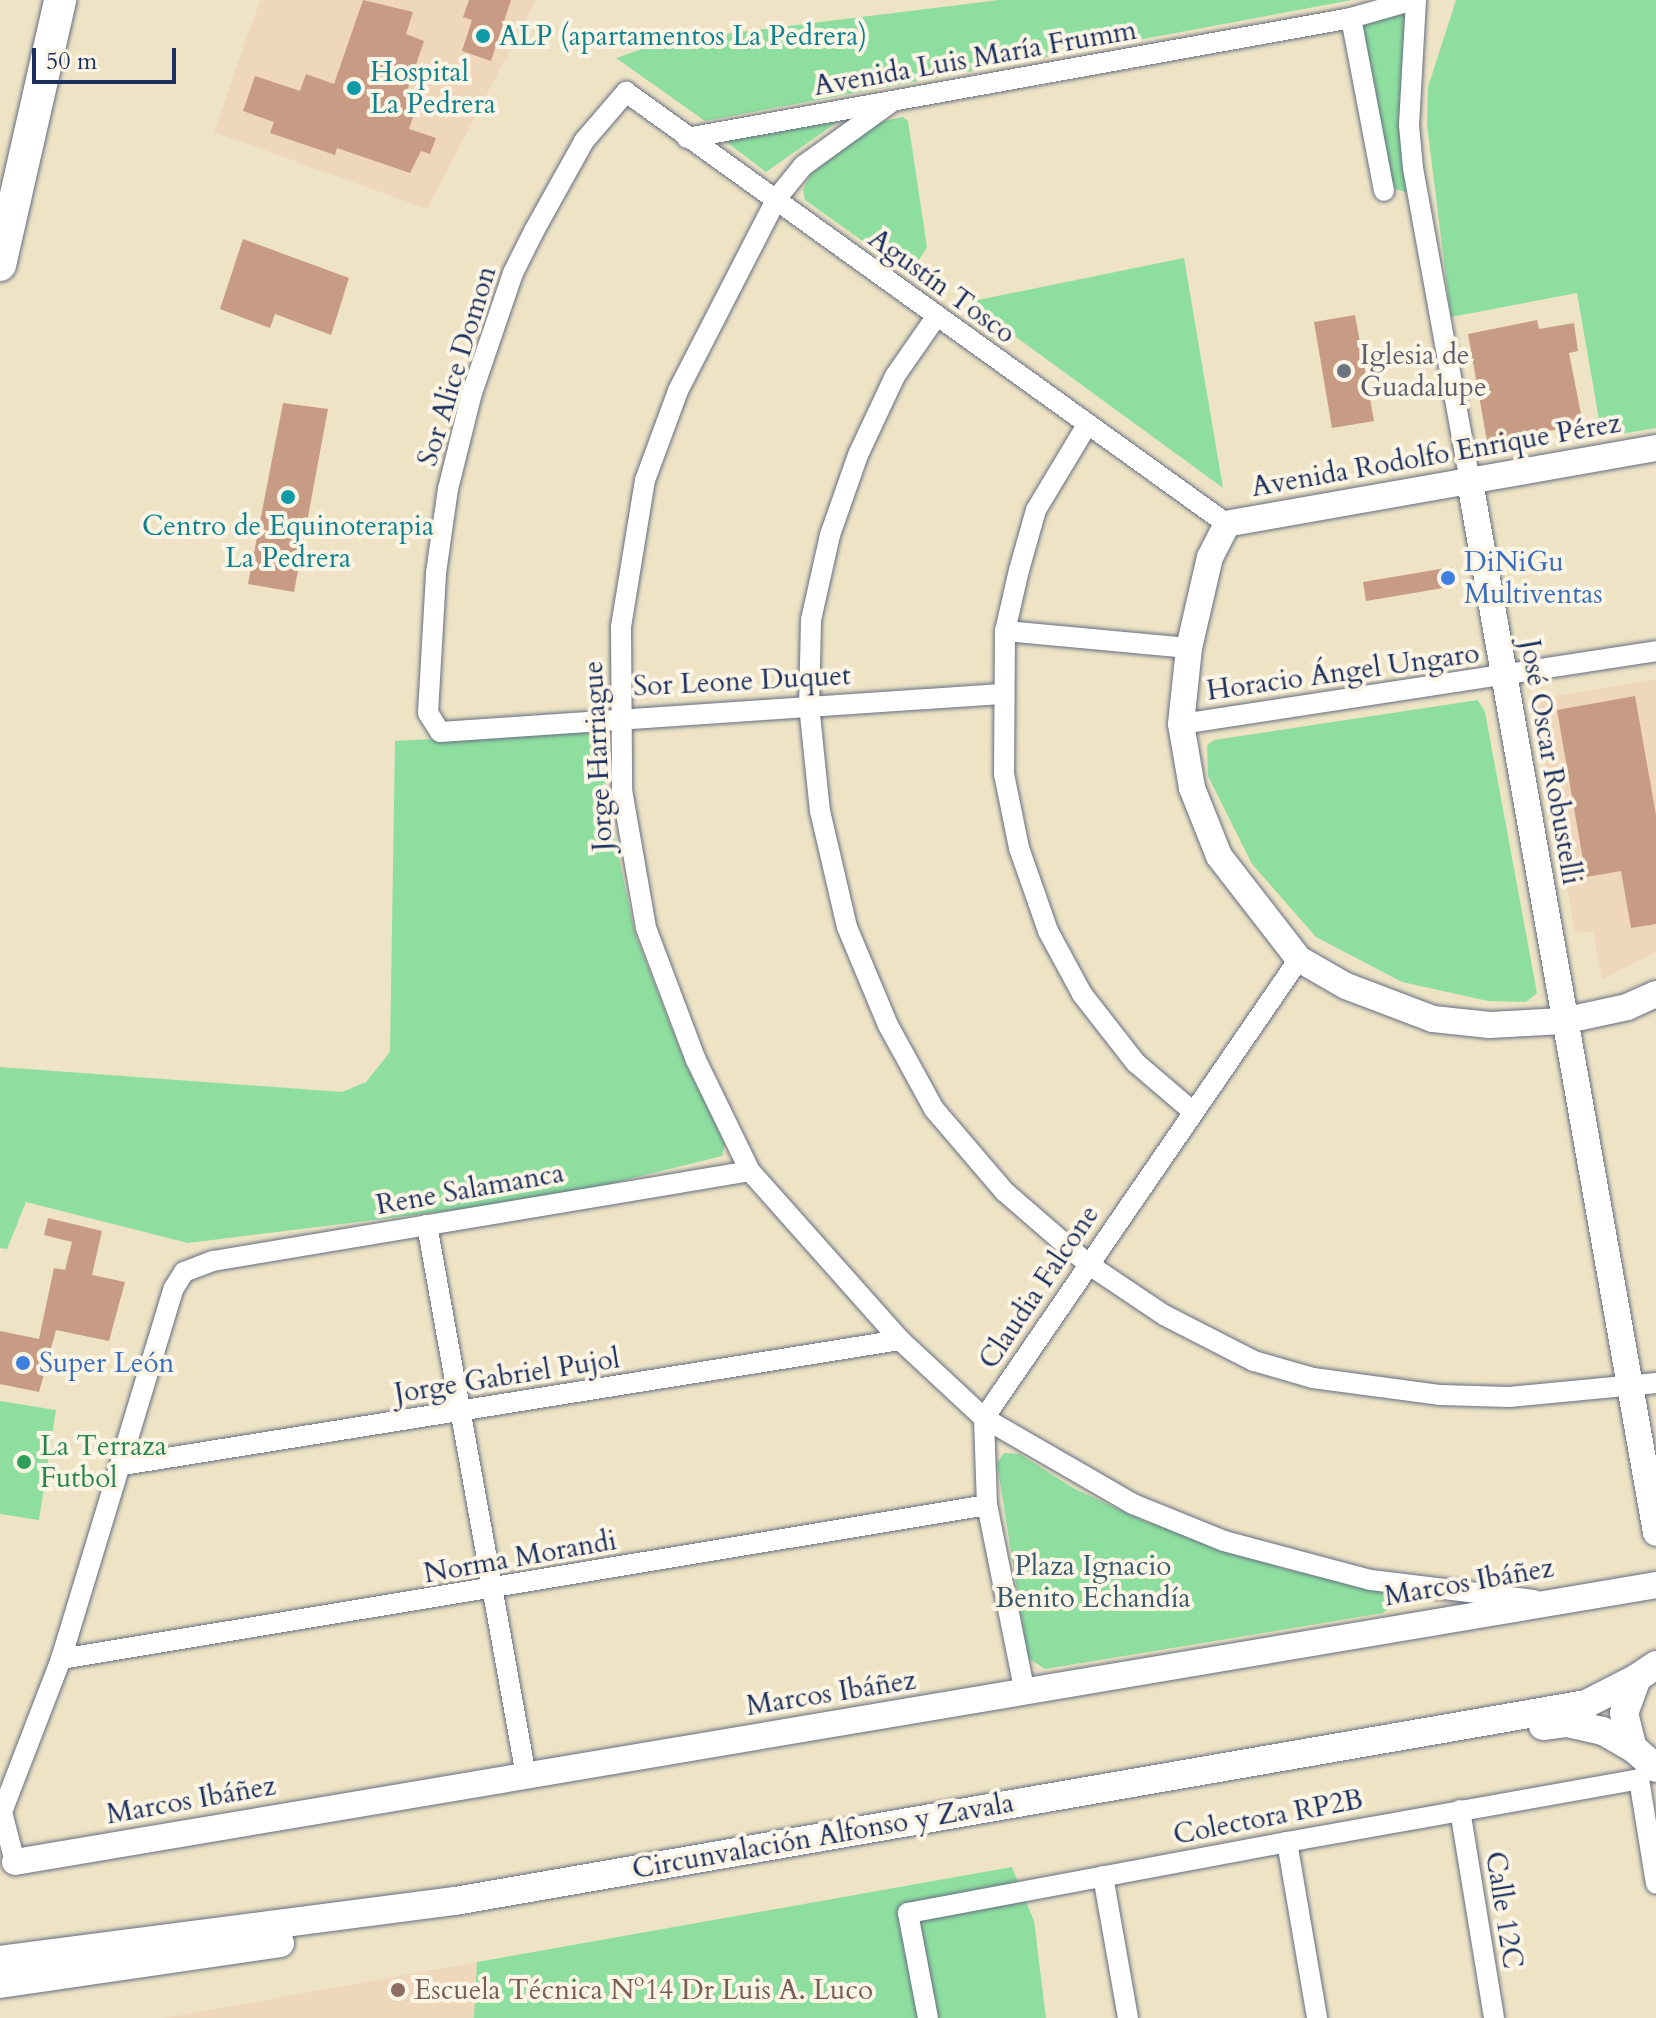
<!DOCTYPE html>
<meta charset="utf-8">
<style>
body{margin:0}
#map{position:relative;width:1656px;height:2018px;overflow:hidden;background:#eee4c5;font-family:Cardo,serif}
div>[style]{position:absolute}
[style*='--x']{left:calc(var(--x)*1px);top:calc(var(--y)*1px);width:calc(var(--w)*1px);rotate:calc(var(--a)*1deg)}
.built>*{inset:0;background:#eed7bb}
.green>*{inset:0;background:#8edf9f}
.building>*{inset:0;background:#c79b84}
.roads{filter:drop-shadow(0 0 2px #656e82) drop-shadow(0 0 2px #656e82)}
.minor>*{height:20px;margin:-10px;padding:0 10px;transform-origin:10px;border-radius:10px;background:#fff}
.tertiary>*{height:26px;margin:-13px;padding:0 13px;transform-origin:13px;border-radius:13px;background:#fff}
.secondary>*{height:28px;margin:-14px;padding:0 14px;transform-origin:14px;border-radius:14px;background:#fff}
.primary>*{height:32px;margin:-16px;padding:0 16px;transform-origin:16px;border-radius:16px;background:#fff}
.dots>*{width:22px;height:22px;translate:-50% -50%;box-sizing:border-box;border:4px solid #fcf5e5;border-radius:50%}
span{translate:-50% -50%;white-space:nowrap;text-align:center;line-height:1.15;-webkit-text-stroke:8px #fcf5e5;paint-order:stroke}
.culture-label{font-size:28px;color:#0d838f}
.left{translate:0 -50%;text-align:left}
.street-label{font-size:28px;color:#1b2f5e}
.worship-label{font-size:28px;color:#5b616d}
.shop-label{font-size:28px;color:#366cbe}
.leisure-label{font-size:28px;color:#27864d}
.park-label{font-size:28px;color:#385b6e}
.education-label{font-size:28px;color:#785e54}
.scale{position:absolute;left:32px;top:48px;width:144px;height:36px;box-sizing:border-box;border:4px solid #1b2f5e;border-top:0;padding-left:10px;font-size:24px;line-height:28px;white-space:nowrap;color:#1b2f5e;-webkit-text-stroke:6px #fcf5e5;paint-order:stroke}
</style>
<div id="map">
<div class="built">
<i style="clip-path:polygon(260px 0,536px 0,427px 209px,214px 132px)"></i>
<i style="clip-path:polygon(1656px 679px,1656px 952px,1602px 979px,1593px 931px,1575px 933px,1535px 711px,1544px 698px)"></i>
<i style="clip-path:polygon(477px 1962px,474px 2018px,165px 2018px)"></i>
</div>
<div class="green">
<i style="clip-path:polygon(999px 0,1352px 0,705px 121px,616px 58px,648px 47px,732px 33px)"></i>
<i style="clip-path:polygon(1456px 0,1656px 0,1656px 428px,1602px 437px,1577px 293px,1451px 317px,1427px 125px,1428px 87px)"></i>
<i style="clip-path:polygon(1410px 7px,1412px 194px,1389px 187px,1362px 26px)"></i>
<i style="clip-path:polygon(903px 117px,908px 121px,927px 247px,919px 260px,910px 263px,888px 259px,805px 200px,803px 190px,811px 174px,879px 122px)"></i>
<i style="clip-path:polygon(843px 118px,766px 172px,725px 141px)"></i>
<i style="clip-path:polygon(1184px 258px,1223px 488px,968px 302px)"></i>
<i style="clip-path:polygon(1478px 700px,1485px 712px,1537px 993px,1526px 1002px,1488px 1001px,1402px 982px,1316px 937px,1252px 864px,1208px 776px,1207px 745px,1214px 740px)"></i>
<i style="clip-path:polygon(589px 731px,599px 733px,604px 746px,607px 800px,635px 934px,686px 1065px,725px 1143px,722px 1156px,552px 1198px,188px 1243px,26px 1202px,7px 1249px,0 1248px,0 1067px,342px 1092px,366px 1082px,390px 1052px,395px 741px)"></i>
<i style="clip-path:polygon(0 1401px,56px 1410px,39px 1520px,0 1514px)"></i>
<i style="clip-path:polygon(1004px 1453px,1020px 1454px,1073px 1488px,1144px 1521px,1288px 1570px,1381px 1588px,1393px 1594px,1394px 1604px,1383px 1613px,1045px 1669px,1028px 1658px,997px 1463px)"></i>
<i style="clip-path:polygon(1012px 1867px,1034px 1921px,1046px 2018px,474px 2018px,477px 1962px)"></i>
</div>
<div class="building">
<i style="clip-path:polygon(363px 0,413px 12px,406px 34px,424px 41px,406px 94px,419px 99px,409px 129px,436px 138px,430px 154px,421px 151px,410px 173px,337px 148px,335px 155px,270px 133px,274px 122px,243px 111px,255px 76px,300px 91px,306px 74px,334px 84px)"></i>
<i style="clip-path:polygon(469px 0,511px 0,491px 61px,462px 51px,472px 20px,463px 17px)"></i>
<i style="clip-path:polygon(243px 239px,349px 278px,331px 335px,275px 314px,270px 328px,220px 309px)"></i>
<i style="clip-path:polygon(1355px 315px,1374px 421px,1332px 428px,1314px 322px)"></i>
<i style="clip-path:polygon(1537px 320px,1539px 329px,1574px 323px,1578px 351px,1569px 353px,1583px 424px,1519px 437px,1521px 447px,1489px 452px,1468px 334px)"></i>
<i style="clip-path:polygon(283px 403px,328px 409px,294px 592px,248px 584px)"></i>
<i style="clip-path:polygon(1452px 567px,1455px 586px,1366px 601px,1363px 582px)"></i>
<i style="clip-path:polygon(1635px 696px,1656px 815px,1656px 924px,1631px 928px,1621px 871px,1586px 877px,1557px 710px)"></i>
<i style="clip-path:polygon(48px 1218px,102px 1231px,92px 1275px,125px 1282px,109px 1341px,56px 1330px,39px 1392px,0 1384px,0 1331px,39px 1339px,54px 1268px,65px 1270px,72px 1242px,44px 1235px)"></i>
</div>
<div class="roads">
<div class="minor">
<i style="--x:1416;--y:0;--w:125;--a:93.2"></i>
<i style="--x:1409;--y:125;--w:43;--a:84.7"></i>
<i style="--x:1413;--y:168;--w:319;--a:79.7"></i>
<i style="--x:1351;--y:18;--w:176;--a:79.2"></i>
<i style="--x:893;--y:101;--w:111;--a:144.2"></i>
<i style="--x:803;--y:166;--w:41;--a:129.1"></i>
<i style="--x:777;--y:198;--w:217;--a:117.2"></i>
<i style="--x:678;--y:391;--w:95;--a:110.3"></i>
<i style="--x:645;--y:480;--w:149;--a:99.3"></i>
<i style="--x:621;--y:627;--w:163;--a:89.6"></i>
<i style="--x:622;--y:790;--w:140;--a:80.1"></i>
<i style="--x:646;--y:928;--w:141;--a:69.3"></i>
<i style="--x:696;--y:1060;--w:123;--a:64.1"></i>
<i style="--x:750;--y:1171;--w:226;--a:48.4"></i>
<i style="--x:900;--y:1340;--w:115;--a:42.9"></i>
<i style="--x:984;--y:1418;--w:172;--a:30"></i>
<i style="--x:1133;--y:1504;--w:98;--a:22.1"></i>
<i style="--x:1224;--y:1541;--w:152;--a:14.9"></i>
<i style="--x:1371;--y:1580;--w:164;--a:7"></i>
<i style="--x:687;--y:138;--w:675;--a:-10.24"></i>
<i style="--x:1351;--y:18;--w:66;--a:-15.9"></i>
<i style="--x:936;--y:317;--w:72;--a:124.8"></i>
<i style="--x:895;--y:376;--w:87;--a:115.1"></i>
<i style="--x:858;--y:455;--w:85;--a:109.3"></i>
<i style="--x:830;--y:535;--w:87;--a:102.6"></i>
<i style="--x:811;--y:620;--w:85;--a:91.3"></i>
<i style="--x:809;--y:705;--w:107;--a:84.1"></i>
<i style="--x:820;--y:811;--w:119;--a:76.9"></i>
<i style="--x:847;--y:927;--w:106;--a:67.3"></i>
<i style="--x:888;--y:1025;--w:96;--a:61.3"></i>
<i style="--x:934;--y:1109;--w:109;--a:49.5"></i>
<i style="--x:1005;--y:1192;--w:110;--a:40.9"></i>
<i style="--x:1088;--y:1264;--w:92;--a:33.9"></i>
<i style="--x:1164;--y:1315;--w:101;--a:27.1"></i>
<i style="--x:1254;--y:1361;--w:61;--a:16.1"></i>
<i style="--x:1313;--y:1378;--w:129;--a:7.6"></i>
<i style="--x:1441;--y:1395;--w:68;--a:1.7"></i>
<i style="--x:1509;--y:1397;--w:148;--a:-5.4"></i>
<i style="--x:1087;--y:425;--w:99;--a:121"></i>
<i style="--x:1036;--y:510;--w:62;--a:105.8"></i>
<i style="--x:1019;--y:570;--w:63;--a:102.9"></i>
<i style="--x:1005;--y:631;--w:143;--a:90.4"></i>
<i style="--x:1004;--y:774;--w:76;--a:78.5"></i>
<i style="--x:1019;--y:848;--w:88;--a:70.7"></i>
<i style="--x:1048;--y:931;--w:72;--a:61.6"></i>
<i style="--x:1082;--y:994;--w:88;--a:52"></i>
<i style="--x:1136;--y:1063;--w:72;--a:40.5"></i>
<i style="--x:1005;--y:631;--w:185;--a:5.3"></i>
<i style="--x:1001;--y:694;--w:562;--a:176.12"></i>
<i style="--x:440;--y:732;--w:22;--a:-122"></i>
<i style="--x:428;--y:713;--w:140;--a:-86.7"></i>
<i style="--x:436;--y:573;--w:85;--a:-81.9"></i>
<i style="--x:448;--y:489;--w:99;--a:-76"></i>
<i style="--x:472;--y:393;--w:127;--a:-71.1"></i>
<i style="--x:513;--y:273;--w:47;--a:-63.4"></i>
<i style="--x:534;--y:231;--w:103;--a:-60.9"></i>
<i style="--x:584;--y:141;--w:65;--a:-49.4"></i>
<i style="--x:626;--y:92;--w:740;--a:35.71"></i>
<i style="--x:1181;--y:724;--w:481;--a:-8.7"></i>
<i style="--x:427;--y:1225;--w:560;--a:79.81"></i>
<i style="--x:123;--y:1465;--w:787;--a:-9.14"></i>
<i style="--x:61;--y:1659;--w:939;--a:-9.44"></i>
<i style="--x:1025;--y:1693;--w:192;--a:-101.4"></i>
<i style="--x:987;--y:1505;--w:87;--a:-92"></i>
<i style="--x:984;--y:1418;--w:557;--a:-55.54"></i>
<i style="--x:1460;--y:1810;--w:211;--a:80.7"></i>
<i style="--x:1287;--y:1842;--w:179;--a:80.3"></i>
<i style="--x:15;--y:1862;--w:52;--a:-104.6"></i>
<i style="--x:2;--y:1812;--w:164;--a:-68.9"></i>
<i style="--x:61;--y:1659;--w:388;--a:-73.1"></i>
<i style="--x:174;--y:1288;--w:19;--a:-58"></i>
<i style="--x:184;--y:1272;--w:31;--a:-21"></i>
<i style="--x:213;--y:1261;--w:544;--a:-9.51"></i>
<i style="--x:1103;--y:1876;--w:144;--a:80"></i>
<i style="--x:928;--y:2018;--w:107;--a:-100.8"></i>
<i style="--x:908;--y:1913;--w:386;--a:-10.6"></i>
<i style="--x:1287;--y:1842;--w:358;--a:-10.1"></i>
<i style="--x:1639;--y:1779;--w:106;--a:80.8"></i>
</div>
<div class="tertiary">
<i style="--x:1656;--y:448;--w:436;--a:170"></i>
<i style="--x:1227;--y:524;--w:37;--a:117"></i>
<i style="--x:1210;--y:557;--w:93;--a:103"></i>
<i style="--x:1189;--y:648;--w:76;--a:96"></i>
<i style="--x:1181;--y:724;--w:65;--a:80.2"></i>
<i style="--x:1192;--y:788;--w:73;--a:68.3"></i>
<i style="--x:1219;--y:856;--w:130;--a:52.2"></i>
<i style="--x:1299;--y:959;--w:54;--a:29.9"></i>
<i style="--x:1346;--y:986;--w:93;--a:20.8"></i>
<i style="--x:1433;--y:1019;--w:57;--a:6"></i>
<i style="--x:1490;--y:1025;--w:73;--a:-3.1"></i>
<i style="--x:1563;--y:1021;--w:66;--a:-12.3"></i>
<i style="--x:1627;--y:1007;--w:32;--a:-24"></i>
<i style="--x:1470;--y:482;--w:1067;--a:79.96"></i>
<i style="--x:15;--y:1862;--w:1664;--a:-9.58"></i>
</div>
<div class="secondary">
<i style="--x:1656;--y:1665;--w:23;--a:146"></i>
<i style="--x:1637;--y:1678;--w:37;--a:110"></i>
<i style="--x:1624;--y:1713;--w:36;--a:76"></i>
<i style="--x:1633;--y:1748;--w:30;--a:41"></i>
<i style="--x:1543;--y:1726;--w:25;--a:-7"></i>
<i style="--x:1568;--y:1723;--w:36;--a:13"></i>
<i style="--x:1603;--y:1731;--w:34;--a:30"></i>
<i style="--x:0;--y:1960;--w:459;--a:-7.4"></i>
<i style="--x:455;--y:1901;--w:1148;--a:-9.88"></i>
<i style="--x:1586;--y:1704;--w:57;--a:-27"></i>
<i style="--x:0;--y:1984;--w:283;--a:-8.3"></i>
</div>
<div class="primary">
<i style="--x:0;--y:265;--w:272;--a:-77.2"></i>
</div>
</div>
<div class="dots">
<i style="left:483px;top:36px;background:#0f9aa8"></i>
<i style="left:354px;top:88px;background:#0f9aa8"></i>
<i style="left:1344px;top:371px;background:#6b7280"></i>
<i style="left:288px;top:497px;background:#0f9aa8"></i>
<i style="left:1448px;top:578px;background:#3f7fe0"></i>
<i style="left:23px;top:1363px;background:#3f7fe0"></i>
<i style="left:24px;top:1462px;background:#2e9e5b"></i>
<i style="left:398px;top:1990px;background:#8d6e63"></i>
</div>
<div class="culture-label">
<span class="left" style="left:499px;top:36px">ALP (apartamentos La Pedrera)</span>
<span class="left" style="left:370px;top:88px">Hospital<br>La Pedrera</span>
<span style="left:288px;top:542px">Centro de Equinoterapia<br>La Pedrera</span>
</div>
<div class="street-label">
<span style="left:975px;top:58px;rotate:-10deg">Avenida Luis María Frumm</span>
<span style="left:942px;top:286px;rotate:36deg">Agustín Tosco</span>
<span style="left:457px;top:366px;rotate:-73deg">Sor Alice Domon</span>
<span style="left:1436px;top:455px;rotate:-10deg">Avenida Rodolfo Enrique Pérez</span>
<span style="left:1343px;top:672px;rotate:-8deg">Horacio Ángel Ungaro</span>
<span style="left:742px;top:681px;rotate:-3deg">Sor Leone Duquet</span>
<span style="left:598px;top:756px;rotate:-93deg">Jorge Harriague</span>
<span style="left:1551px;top:762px;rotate:80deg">José Oscar Robustelli</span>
<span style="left:470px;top:1189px;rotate:-10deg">Rene Salamanca</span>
<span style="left:1039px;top:1287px;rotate:-56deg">Claudia Falcone</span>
<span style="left:507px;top:1376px;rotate:-9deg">Jorge Gabriel Pujol</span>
<span style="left:520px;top:1557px;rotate:-10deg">Norma Morandi</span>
<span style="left:1469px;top:1582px;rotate:-10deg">Marcos Ibáñez</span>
<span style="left:831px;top:1693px;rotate:-9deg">Marcos Ibáñez</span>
<span style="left:191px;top:1800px;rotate:-10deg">Marcos Ibáñez</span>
<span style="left:1268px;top:1817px;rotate:-11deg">Colectora RP2B</span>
<span style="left:823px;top:1836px;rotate:-10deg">Circunvalación Alfonso y Zavala</span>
<span style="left:1504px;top:1910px;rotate:81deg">Calle 12C</span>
</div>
<div class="worship-label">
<span class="left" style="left:1360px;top:371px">Iglesia de<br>Guadalupe</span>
</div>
<div class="shop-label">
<span class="left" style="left:1464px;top:578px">DiNiGu<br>Multiventas</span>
<span class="left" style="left:39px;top:1363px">Super León</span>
</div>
<div class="leisure-label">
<span class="left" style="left:40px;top:1462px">La Terraza<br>Futbol</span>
</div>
<div class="park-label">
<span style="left:1093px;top:1582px">Plaza Ignacio<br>Benito Echandía</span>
</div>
<div class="education-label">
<span class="left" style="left:414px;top:1990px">Escuela Técnica Nº14 Dr Luis A. Luco</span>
</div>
<div class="scale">50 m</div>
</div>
